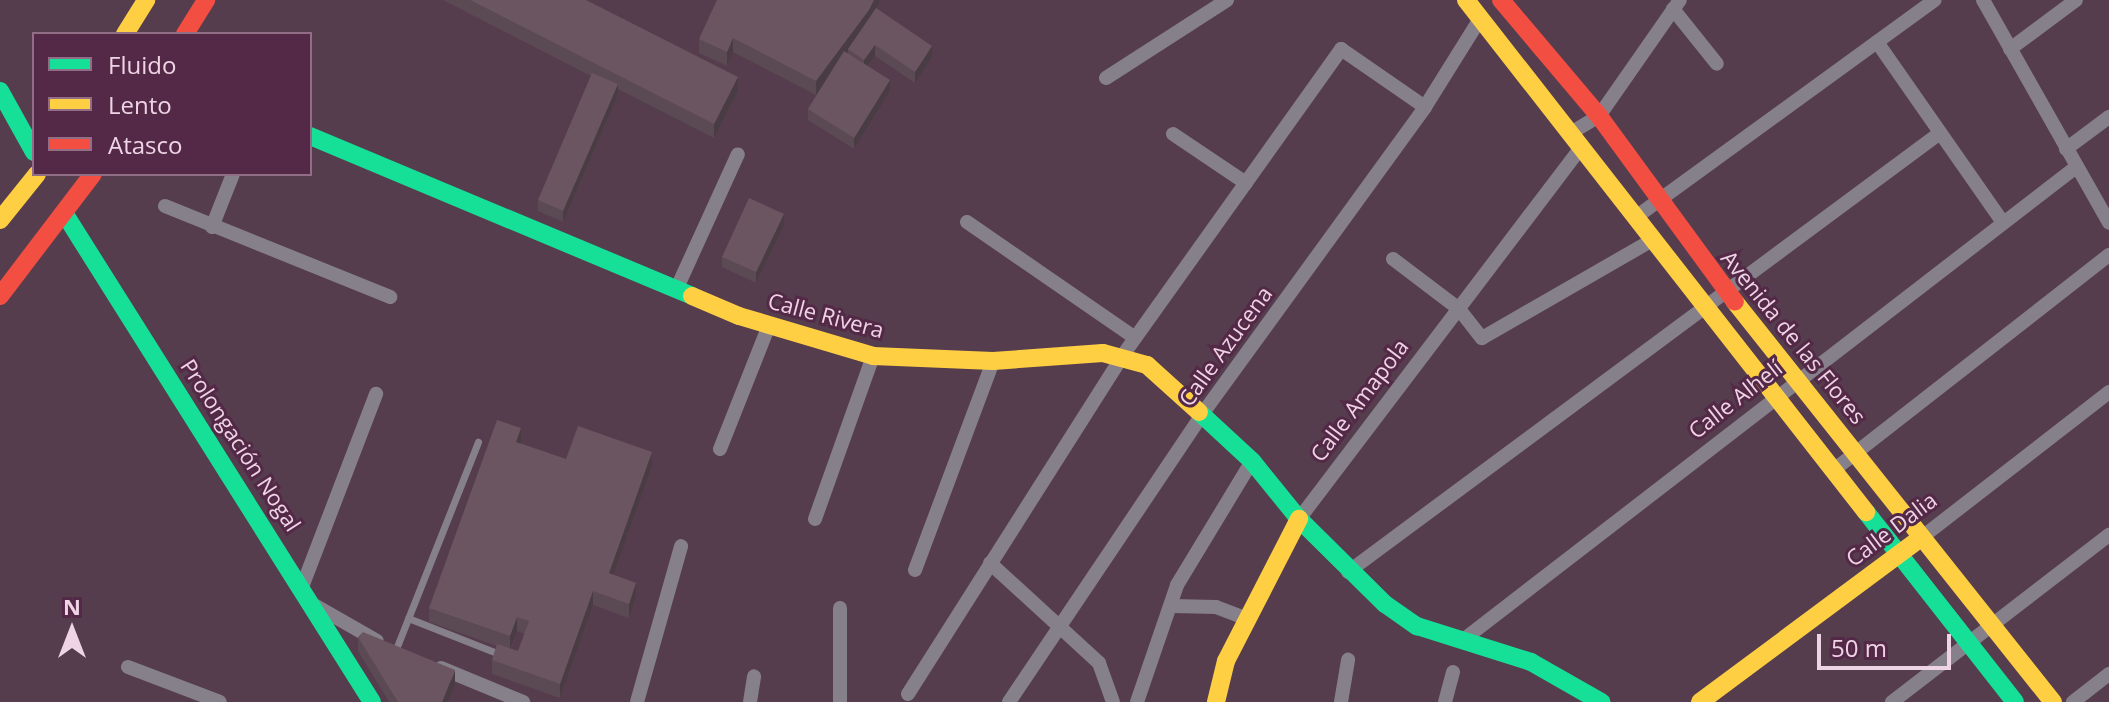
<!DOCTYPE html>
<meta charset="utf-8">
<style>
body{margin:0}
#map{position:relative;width:2109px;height:702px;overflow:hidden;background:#553d4e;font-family:"Open Sans",sans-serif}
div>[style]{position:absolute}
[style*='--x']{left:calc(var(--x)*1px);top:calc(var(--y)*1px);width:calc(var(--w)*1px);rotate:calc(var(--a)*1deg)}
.lane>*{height:7px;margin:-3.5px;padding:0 3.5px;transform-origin:3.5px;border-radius:3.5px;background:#86808a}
.street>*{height:14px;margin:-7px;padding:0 7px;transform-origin:7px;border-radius:7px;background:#86808a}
.fast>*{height:18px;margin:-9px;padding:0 9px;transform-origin:9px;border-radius:9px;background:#16e098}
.slow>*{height:18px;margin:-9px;padding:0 9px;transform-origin:9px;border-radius:9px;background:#ffcf43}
.jam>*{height:18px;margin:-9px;padding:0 9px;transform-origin:9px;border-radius:9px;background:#f24e42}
.wall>*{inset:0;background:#5b4953}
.shaded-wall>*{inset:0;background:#4a3c43}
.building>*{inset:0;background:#6a5560}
span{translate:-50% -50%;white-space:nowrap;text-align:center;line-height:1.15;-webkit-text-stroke:6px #532947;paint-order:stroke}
.street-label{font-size:22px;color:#efd4e5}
.legend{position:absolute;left:32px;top:32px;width:280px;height:144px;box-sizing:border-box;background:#532947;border:2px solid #916d86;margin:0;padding:10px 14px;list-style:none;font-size:24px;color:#efd4e5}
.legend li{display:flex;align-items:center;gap:16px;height:40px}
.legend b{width:40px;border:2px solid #916d86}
.north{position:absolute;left:32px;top:590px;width:80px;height:80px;-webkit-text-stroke:6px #532947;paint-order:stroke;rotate:0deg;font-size:22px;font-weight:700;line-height:32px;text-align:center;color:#efd4e5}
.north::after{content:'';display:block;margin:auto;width:28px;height:36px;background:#efd4e5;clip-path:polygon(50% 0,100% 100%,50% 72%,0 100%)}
.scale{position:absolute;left:1817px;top:634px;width:134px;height:36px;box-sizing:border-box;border:4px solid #efd4e5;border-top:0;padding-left:10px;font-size:24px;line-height:28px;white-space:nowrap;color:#efd4e5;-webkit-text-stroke:6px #532947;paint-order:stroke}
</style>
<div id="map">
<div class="lane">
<i style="--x:408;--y:618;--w:101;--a:21.5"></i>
<i style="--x:396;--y:649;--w:223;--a:-68.4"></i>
</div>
<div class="street">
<i style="--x:1983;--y:0;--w:256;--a:60.5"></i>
<i style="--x:1673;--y:9;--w:70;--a:51.3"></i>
<i style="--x:1877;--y:42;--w:218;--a:55.1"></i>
<i style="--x:2010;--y:49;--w:82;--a:-36.6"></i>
<i style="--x:1106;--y:78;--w:144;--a:-32.8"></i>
<i style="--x:1173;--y:134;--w:88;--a:33.9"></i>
<i style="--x:1569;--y:134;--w:35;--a:-31"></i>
<i style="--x:1599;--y:116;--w:141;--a:-55.1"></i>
<i style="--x:2066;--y:149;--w:54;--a:-36.7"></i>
<i style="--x:165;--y:206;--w:243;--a:22"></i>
<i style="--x:1636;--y:217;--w:369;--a:-36"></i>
<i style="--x:967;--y:222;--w:204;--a:34.6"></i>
<i style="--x:212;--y:227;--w:57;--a:-68.4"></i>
<i style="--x:1393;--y:259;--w:83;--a:37.1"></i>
<i style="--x:1459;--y:309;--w:37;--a:52"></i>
<i style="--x:1482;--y:338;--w:198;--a:-29.9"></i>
<i style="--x:676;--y:290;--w:149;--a:-65.5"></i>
<i style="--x:720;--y:449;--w:133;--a:-68.4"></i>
<i style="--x:1835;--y:469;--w:348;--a:-38"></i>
<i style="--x:815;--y:519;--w:173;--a:-70.4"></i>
<i style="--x:1299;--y:519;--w:465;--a:-52.8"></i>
<i style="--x:1921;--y:538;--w:238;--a:-37.8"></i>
<i style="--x:990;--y:563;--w:148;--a:42.5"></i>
<i style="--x:1099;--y:663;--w:41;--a:70.3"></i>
<i style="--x:915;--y:570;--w:223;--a:-69.5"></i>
<i style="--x:1348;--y:572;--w:733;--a:-36.57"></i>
<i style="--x:302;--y:587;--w:207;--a:-69"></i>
<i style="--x:316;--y:606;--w:70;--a:29.8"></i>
<i style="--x:1173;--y:606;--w:43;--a:1.3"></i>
<i style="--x:1216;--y:607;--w:33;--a:21"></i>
<i style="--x:840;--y:608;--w:94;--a:90"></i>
<i style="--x:1463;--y:640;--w:774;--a:-37.65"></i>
<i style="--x:128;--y:667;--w:98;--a:20.8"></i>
<i style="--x:441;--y:668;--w:89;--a:22.5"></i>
<i style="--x:908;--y:694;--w:401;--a:-57.6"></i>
<i style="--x:1123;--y:355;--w:376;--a:-54.5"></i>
<i style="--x:1341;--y:49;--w:102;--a:34.6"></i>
<i style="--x:637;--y:702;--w:162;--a:-74.2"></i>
<i style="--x:750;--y:702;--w:26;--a:-81"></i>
<i style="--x:1009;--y:702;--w:348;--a:-56.1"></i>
<i style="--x:1203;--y:413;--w:378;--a:-54"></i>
<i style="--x:1425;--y:107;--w:104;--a:-58"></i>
<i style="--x:1137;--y:702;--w:124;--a:-71.1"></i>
<i style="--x:1177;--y:585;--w:145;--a:-58.8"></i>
<i style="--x:1341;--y:702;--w:43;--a:-80.5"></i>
<i style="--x:1445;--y:702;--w:31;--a:-75"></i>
<i style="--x:1892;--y:702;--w:274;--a:-37.6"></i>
<i style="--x:2073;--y:702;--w:46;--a:-37.9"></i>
</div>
<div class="fast">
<i style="--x:0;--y:91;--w:70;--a:60.9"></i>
<i style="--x:310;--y:136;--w:414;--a:22.7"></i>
<i style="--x:66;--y:216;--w:574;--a:57.8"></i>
<i style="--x:1199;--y:412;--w:72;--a:42.8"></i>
<i style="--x:1252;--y:461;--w:75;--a:51"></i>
<i style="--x:1299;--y:519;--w:121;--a:44.7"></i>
<i style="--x:1385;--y:604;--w:39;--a:35"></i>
<i style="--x:1417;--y:626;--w:120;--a:17.5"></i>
<i style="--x:1531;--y:662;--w:81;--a:29.7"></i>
<i style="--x:1866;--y:512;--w:241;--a:51.9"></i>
</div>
<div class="slow">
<i style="--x:1466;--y:0;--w:650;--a:52"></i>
<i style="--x:125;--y:34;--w:40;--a:-58"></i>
<i style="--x:0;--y:220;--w:59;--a:-51.2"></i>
<i style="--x:692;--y:296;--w:51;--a:23.1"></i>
<i style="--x:739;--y:316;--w:140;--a:16.6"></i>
<i style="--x:873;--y:356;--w:120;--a:2.4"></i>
<i style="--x:993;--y:361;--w:110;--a:-4.2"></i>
<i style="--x:1103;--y:353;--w:46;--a:15.3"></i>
<i style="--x:1147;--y:365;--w:70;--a:42.1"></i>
<i style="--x:1735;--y:302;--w:511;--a:51.52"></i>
<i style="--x:1216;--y:702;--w:42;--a:-76.3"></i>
<i style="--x:1226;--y:661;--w:160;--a:-62.8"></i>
<i style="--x:1700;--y:702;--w:267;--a:-36.6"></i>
</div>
<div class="jam">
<i style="--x:1501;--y:0;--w:152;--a:49.8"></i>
<i style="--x:1599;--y:116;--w:230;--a:53.8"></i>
<i style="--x:185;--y:34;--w:40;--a:-58"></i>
<i style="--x:0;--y:296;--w:153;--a:-52.7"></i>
</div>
<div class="wall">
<i style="clip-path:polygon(443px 0,586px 0,738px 91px,714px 138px,618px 89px,618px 95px,563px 222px,538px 211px,538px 200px,591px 76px)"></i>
<i style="clip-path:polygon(717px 0,880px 0,876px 8px,932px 57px,915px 83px,875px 56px,868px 66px,890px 91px,854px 149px,808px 120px,808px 109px,824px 83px,816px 95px,733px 52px,727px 66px,699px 53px,699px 39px)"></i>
<i style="clip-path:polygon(784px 225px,756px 283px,722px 267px,722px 257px)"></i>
<i style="clip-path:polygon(evenodd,520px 443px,566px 459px,652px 466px,613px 575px,636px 597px,629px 618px,593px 605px,560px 698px,492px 674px,492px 660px,497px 646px,429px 622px,429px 608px,520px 443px,517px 631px,525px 634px,518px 651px,511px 649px,517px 631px)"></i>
<i style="clip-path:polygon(358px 637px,455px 684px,448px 702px,389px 702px,358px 651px)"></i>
</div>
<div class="shaded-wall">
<i style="clip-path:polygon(874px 0,880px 0,869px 24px,848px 49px,848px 52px,816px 95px,816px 81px)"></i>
<i style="clip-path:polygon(733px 38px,733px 52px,727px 66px,727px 52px)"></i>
<i style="clip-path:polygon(875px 45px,875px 56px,864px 71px,864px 60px)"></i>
<i style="clip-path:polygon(932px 46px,932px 57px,915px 83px,915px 72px)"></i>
<i style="clip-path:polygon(738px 77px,738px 91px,714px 138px,714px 124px)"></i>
<i style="clip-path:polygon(890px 80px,890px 91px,854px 149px,854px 138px)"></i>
<i style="clip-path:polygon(618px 84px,618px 95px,563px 222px,563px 211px)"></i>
<i style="clip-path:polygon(784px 214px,784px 225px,756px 283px,756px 272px)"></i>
<i style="clip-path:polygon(521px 428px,521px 442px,516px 456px,516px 442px)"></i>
<i style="clip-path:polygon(652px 452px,652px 466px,609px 587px,609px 573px)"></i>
<i style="clip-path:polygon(636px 583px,636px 597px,629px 618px,629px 604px)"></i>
<i style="clip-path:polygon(593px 591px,593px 605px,560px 698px,560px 684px)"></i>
<i style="clip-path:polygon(517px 617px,517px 631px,510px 650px,510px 636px)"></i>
<i style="clip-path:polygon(455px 670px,455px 684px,448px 702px,442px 702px)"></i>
</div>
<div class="building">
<i style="clip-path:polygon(470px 0,586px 0,738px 77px,714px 124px)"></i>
<i style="clip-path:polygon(717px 0,874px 0,869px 10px,816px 81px,733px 38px,727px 52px,699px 39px)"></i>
<i style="clip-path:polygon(876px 8px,932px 46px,915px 72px,875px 45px,864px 60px,848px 49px)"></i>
<i style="clip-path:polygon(844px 51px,890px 80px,854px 138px,808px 109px)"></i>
<i style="clip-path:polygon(592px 73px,618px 84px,563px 211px,538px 200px)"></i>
<i style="clip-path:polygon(749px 198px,784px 214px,756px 272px,722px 257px)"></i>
<i style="clip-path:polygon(497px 420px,521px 428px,516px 442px,566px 459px,578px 426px,652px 452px,609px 573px,636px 583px,629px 604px,593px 591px,560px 684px,492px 660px,497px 644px,518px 651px,529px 621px,517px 617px,510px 636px,429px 608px)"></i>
<i style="clip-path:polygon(363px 632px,455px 670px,442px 702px,398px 702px,358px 637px)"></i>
</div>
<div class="street-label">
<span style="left:826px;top:315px;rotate:15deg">Calle Rivera</span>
<span style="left:1794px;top:337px;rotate:51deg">Avenida de las Flores</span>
<span style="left:1225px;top:346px;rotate:-54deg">Calle Azucena</span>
<span style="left:1735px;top:399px;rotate:-38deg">Calle Alhelí</span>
<span style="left:1359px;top:400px;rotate:-53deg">Calle Amapola</span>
<span style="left:241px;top:445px;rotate:57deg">Prolongación Nogal</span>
<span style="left:1891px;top:529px;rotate:-37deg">Calle Dalia</span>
</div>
<ul class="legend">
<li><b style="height:10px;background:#16e098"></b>Fluido</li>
<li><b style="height:10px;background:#ffcf43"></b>Lento</li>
<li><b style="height:10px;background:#f24e42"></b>Atasco</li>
</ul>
<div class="north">N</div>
<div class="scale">50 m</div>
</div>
